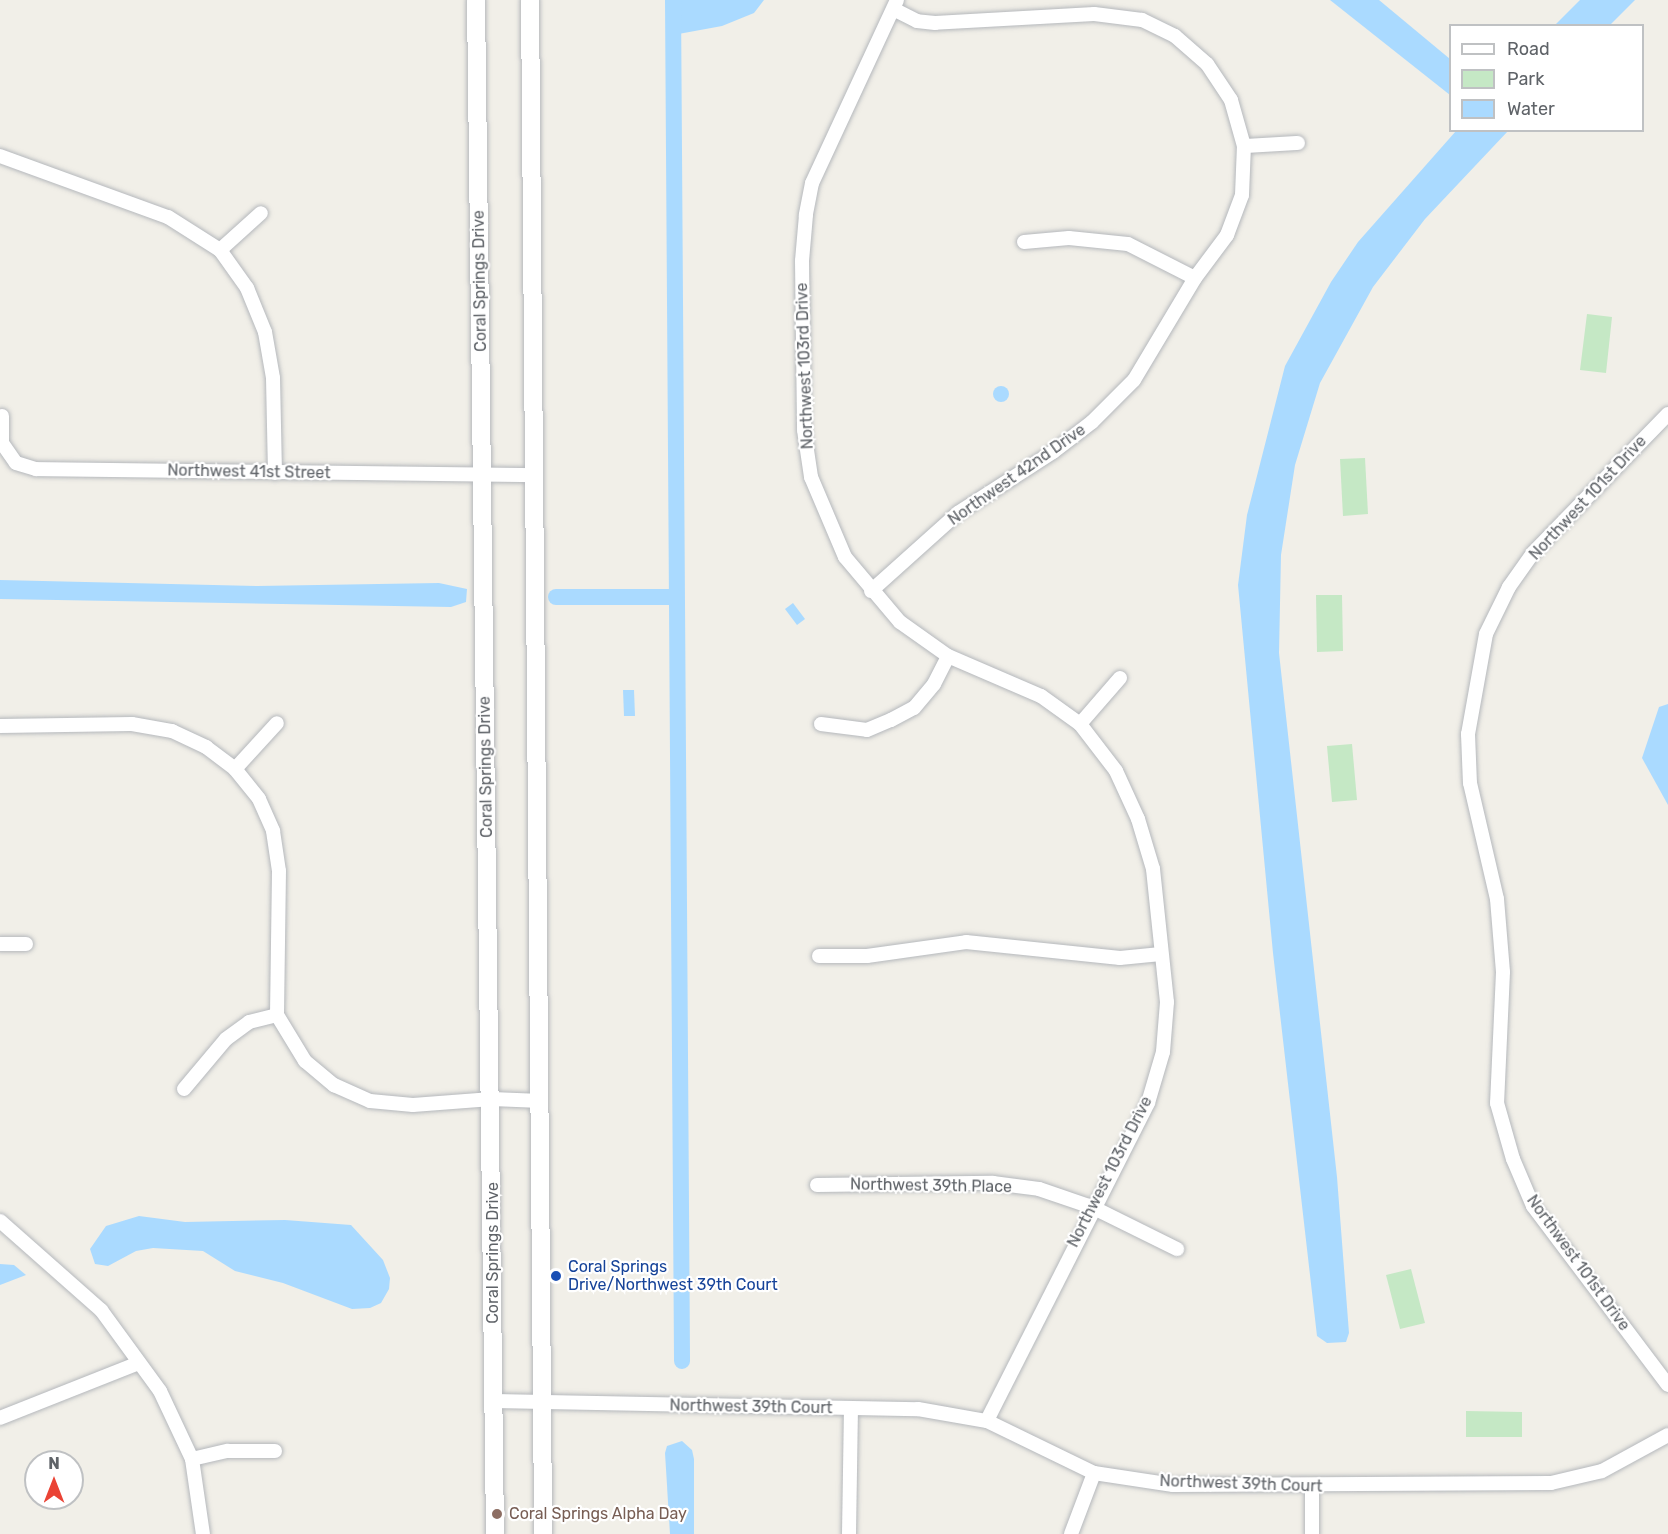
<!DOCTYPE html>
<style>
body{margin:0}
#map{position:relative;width:1668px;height:1534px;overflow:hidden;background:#f1efe8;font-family:Rubik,sans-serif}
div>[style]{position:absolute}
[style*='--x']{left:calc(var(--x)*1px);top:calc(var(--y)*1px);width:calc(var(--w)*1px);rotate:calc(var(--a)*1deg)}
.green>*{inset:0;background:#c5e8c5}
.water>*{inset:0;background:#aadaff}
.round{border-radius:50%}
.canal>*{height:16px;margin:-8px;padding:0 8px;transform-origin:8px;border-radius:8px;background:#aadaff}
.roads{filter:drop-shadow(0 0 2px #b5b8bc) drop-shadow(0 0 2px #b5b8bc)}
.minor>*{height:14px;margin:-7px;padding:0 7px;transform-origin:7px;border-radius:7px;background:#fff}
.secondary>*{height:18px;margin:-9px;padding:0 9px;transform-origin:9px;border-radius:9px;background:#fff}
.dots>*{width:16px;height:16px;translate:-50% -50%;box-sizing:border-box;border:3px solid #fff;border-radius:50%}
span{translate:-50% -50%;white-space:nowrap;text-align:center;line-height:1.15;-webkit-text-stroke:4.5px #fff;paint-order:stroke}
.street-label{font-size:16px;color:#5f6368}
.transit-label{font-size:16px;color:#164399}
.left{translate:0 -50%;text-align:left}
.education-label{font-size:16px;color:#785e54}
.legend{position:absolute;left:1449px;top:24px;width:195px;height:108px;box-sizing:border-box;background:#fff;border:2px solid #bfc1c3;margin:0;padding:8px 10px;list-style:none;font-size:18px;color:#5f6368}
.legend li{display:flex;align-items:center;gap:12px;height:30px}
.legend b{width:30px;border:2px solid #bfc1c3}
.north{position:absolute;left:24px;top:1450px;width:60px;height:60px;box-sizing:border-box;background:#fff;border:2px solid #bfc1c3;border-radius:50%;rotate:0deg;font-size:16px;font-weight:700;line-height:24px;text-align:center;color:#5f6368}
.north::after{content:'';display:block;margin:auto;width:21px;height:27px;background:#ea4335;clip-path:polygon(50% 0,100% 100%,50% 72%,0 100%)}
</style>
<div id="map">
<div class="green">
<i style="clip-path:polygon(1587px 314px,1612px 317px,1606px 373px,1580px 370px)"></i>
<i style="clip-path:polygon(1365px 458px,1368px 514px,1343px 516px,1340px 459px)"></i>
<i style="clip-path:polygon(1316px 595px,1342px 595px,1343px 651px,1317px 652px)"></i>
<i style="clip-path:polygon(1352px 744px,1357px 800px,1332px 802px,1327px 746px)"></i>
<i style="clip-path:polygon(1411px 1269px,1425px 1323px,1400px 1329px,1386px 1275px)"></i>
<i style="clip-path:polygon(1466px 1411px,1522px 1412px,1522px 1437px,1466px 1437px)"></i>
</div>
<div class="water">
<i style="clip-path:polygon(673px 0,764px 0,754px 13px,722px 26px,673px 35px)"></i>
<i style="clip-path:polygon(1330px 0,1379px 0,1450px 59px,1450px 95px)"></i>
<i style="clip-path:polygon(1580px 0,1635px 0,1610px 25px,1555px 25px)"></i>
<i style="clip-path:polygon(1456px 131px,1508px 131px,1425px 219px,1373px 287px,1320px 383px,1295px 465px,1281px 555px,1279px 653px,1337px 1177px,1349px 1333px,1346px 1342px,1327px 1343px,1317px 1336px,1273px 953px,1238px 585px,1247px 515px,1285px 366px,1331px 282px,1358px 242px)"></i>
<i class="round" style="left:993px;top:386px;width:16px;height:16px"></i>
<i style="clip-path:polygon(0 580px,257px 586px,439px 583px,467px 589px,466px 602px,451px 607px,0 599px)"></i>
<i style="clip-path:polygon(793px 603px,805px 619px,797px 625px,785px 609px)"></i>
<i style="clip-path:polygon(623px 690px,634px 690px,635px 716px,624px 716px)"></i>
<i style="clip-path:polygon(1668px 704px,1668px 805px,1642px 758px,1659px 707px)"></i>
<i style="clip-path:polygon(139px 1216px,185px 1222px,285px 1220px,351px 1225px,383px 1260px,390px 1278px,389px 1289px,381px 1303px,370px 1308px,352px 1309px,283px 1283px,235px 1271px,203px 1251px,153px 1248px,136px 1251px,108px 1266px,95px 1264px,90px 1249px,106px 1226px)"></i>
<i style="clip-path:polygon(0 1264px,14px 1265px,26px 1275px,0 1285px)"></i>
<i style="clip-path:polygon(682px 1441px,692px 1450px,694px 1459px,694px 1534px,670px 1534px,665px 1453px,667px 1446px)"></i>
</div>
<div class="canal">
<i style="--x:673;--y:0;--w:1361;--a:89.62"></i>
<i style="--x:556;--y:597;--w:119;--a:0"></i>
</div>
<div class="roads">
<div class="minor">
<i style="--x:897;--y:0;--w:202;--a:114.9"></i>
<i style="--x:812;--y:183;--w:33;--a:101"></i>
<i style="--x:806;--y:215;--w:46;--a:95"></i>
<i style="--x:802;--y:261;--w:169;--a:89.3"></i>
<i style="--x:804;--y:430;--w:48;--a:81.5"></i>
<i style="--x:811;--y:477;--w:87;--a:67"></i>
<i style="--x:845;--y:557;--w:85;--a:49.8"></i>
<i style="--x:900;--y:622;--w:59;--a:35.3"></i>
<i style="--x:948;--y:656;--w:101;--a:23.3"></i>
<i style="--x:1041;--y:696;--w:48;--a:35.7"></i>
<i style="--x:1080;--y:724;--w:59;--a:52.5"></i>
<i style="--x:1116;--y:771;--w:53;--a:65.4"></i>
<i style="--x:1138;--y:819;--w:52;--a:73.3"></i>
<i style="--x:1153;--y:869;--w:134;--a:84"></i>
<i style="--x:1167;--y:1002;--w:50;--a:94.6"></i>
<i style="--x:1163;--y:1052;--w:53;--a:106.4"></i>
<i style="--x:1148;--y:1103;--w:356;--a:116.9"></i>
<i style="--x:1244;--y:146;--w:54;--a:-3.2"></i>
<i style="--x:0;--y:156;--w:179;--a:20"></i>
<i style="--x:168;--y:217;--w:62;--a:32.4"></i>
<i style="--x:220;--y:250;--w:47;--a:54.6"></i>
<i style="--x:247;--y:288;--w:48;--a:67.8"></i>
<i style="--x:265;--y:332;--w:47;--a:80.1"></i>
<i style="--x:273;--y:378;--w:95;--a:88.8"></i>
<i style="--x:1024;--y:242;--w:45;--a:-5.1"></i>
<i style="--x:1069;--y:238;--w:59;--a:5.8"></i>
<i style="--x:1128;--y:244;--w:75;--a:26.9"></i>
<i style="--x:220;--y:250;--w:55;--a:-42.1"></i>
<i style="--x:1668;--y:414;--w:194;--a:134.2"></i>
<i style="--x:1533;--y:553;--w:42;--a:125.2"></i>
<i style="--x:1509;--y:587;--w:52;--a:116.1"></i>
<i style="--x:1486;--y:634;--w:102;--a:100.2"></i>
<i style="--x:1468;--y:734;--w:49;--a:87.7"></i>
<i style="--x:1470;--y:783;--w:119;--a:76.9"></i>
<i style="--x:1497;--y:899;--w:73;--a:85.3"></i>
<i style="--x:1503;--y:972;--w:131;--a:92.6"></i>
<i style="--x:1497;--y:1103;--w:58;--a:74.1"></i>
<i style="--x:1513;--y:1159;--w:51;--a:66.9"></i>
<i style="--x:1533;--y:1206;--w:224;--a:53"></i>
<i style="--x:2;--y:416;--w:27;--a:90"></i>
<i style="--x:2;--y:443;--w:24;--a:55"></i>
<i style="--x:16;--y:463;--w:21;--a:17"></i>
<i style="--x:36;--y:469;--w:498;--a:0.7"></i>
<i style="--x:871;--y:591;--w:117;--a:-41.9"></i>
<i style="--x:958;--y:513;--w:113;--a:-32.7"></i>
<i style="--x:1053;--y:452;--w:49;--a:-37.6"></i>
<i style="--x:1092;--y:422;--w:59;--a:-45"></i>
<i style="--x:1134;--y:380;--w:119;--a:-59.1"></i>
<i style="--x:1195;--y:278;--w:54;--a:-53.3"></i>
<i style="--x:1227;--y:235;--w:43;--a:-69.4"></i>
<i style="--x:1242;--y:195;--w:49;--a:-87.7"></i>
<i style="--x:1244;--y:146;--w:48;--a:-105.8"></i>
<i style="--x:1231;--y:100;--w:43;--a:-123.7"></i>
<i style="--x:1207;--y:64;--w:43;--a:-138.8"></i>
<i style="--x:1175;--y:36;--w:37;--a:-154"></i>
<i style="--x:1142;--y:20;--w:48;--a:-172.9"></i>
<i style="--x:1094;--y:14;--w:159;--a:176.8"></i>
<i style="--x:935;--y:23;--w:18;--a:-174"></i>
<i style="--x:917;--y:21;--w:25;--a:-153"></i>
<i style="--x:821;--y:724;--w:46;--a:7.4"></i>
<i style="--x:867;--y:730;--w:26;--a:-23"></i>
<i style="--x:891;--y:720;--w:26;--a:-28"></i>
<i style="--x:914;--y:708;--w:31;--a:-50"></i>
<i style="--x:934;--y:684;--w:31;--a:-63"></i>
<i style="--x:1080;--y:724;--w:61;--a:-49"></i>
<i style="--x:0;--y:726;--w:132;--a:-0.9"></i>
<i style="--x:132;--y:724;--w:41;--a:9.9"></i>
<i style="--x:172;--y:731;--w:38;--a:25"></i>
<i style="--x:206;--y:747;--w:36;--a:37"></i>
<i style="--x:235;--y:769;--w:38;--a:51"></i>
<i style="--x:259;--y:799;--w:35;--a:66"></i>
<i style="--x:273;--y:831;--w:40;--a:81.5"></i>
<i style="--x:279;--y:871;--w:144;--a:90.8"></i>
<i style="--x:277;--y:1015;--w:54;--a:58.7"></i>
<i style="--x:305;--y:1061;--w:38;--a:40"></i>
<i style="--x:334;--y:1085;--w:39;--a:24"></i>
<i style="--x:370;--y:1101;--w:43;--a:5.3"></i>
<i style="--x:413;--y:1105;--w:79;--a:-4.3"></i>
<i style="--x:492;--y:1099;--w:49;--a:2.3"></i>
<i style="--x:235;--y:769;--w:62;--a:-47.6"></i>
<i style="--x:0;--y:944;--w:26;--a:0"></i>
<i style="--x:819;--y:956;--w:48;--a:0"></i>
<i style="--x:867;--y:956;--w:100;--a:-8"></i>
<i style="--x:966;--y:942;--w:155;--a:5.9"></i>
<i style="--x:1120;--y:958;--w:41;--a:-5.6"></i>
<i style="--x:184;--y:1089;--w:65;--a:-50"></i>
<i style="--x:226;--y:1039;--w:29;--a:-36"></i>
<i style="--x:249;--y:1022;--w:29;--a:-14"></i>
<i style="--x:817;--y:1185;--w:176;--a:-0.7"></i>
<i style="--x:993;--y:1183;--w:46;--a:7.4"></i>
<i style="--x:1039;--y:1189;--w:56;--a:18.8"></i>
<i style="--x:1092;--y:1207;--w:95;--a:26.3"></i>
<i style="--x:0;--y:1221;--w:135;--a:41.4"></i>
<i style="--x:101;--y:1310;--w:100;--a:53.9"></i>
<i style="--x:160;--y:1391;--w:75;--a:64.8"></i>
<i style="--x:192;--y:1459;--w:76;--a:81.7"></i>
<i style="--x:494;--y:1401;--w:424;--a:1.1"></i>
<i style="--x:918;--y:1409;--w:70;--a:9.9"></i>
<i style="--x:987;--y:1421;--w:119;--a:25.9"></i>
<i style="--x:1094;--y:1473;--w:80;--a:8.6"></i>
<i style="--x:1173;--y:1485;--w:378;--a:-0.3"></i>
<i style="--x:1551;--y:1483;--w:52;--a:-13.2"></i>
<i style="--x:1602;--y:1471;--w:75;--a:-28.6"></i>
<i style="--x:0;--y:1418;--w:149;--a:-21.6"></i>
<i style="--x:192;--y:1459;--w:37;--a:-13"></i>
<i style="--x:228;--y:1451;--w:47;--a:0"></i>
<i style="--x:1312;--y:1487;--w:47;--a:90"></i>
<i style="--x:849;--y:1534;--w:125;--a:-89.1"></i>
<i style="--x:1071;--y:1534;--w:65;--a:-69.3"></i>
</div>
<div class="secondary">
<i style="--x:476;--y:0;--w:1534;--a:89.29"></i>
<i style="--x:530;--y:0;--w:1534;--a:89.51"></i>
</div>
</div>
<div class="dots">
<i style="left:556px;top:1276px;background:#1a4fb4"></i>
<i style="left:497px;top:1514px;background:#8d6e63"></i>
</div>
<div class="street-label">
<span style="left:480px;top:281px;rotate:-91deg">Coral Springs Drive</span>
<span style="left:805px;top:366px;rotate:-92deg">Northwest 103rd Drive</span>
<span style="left:249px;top:472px;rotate:1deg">Northwest 41st Street</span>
<span style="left:1017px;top:475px;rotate:-35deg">Northwest 42nd Drive</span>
<span style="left:1588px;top:498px;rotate:-47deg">Northwest 101st Drive</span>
<span style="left:486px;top:767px;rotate:-91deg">Coral Springs Drive</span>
<span style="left:1110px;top:1172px;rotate:-63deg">Northwest 103rd Drive</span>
<span style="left:931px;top:1186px;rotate:1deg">Northwest 39th Place</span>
<span style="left:493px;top:1253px;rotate:-90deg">Coral Springs Drive</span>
<span style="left:1578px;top:1263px;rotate:54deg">Northwest 101st Drive</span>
<span style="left:751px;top:1407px;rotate:1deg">Northwest 39th Court</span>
<span style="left:1241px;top:1484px;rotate:2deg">Northwest 39th Court</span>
</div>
<div class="transit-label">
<span class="left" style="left:568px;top:1276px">Coral Springs<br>Drive/Northwest 39th Court</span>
</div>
<div class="education-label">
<span class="left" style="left:509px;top:1514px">Coral Springs Alpha Day</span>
</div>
<ul class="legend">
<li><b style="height:8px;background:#fff"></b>Road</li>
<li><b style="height:16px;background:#c5e8c5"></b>Park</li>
<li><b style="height:16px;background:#aadaff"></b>Water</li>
</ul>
<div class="north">N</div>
</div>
